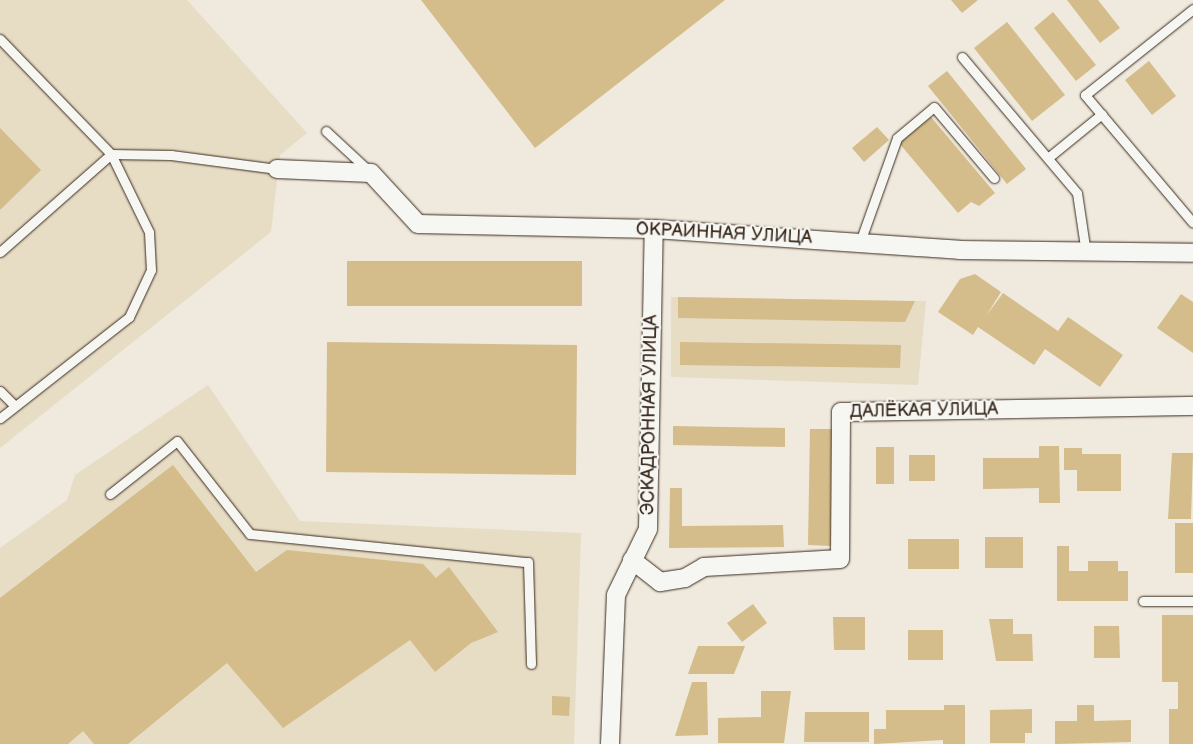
<!DOCTYPE html>
<meta charset="utf-8">
<style>
body{margin:0}
#map{position:relative;width:1193px;height:744px;overflow:hidden;background:#efeadd;font-family:"Balsamiq Sans",sans-serif}
div>[style]{position:absolute}
[style*='--x']{left:calc(var(--x)*1px);top:calc(var(--y)*1px);width:calc(var(--w)*1px);rotate:calc(var(--a)*1deg)}
.built>*{inset:0;background:#e7dcc4}
.building>*{inset:0;background:#d4bc8b}
.roads{filter:drop-shadow(0 0 1px #3b2a1e) drop-shadow(0 0 1px #3b2a1e)}
.lane>*{height:9px;margin:-4.5px;padding:0 4.5px;transform-origin:4.5px;border-radius:4.5px;background:#f6f6f2}
.street>*{height:18px;margin:-9px;padding:0 9px;transform-origin:9px;border-radius:9px;background:#f6f6f2}
span{translate:-50% -50%;white-space:nowrap;text-align:center;line-height:1.15;-webkit-text-stroke:4.5px #f6f6f2;paint-order:stroke}
.street-label{font-size:18px;color:#3b2a1e}
</style>
<div id="map">
<div class="built">
<i style="clip-path:polygon(0 0,187px 0,307px 133px,280px 155px,271px 232px,0 448px)"></i>
<i style="clip-path:polygon(671px 297px,926px 301px,918px 385px,671px 377px)"></i>
<i style="clip-path:polygon(208px 385px,300px 521px,581px 533px,574px 744px,0 744px,0 548px,67px 500px,75px 475px)"></i>
</div>
<div class="building">
<i style="clip-path:polygon(421px 0,725px 0,535px 148px)"></i>
<i style="clip-path:polygon(951px 0,978px 0,962px 13px)"></i>
<i style="clip-path:polygon(1067px 0,1098px 0,1120px 28px,1100px 43px)"></i>
<i style="clip-path:polygon(1053px 12px,1096px 65px,1076px 81px,1034px 28px)"></i>
<i style="clip-path:polygon(1007px 22px,1065px 95px,1032px 121px,974px 48px)"></i>
<i style="clip-path:polygon(1149px 61px,1176px 96px,1152px 115px,1125px 80px)"></i>
<i style="clip-path:polygon(947px 71px,1026px 169px,1007px 184px,928px 86px)"></i>
<i style="clip-path:polygon(931px 117px,995px 193px,979px 206px,971px 202px,958px 213px,899px 143px)"></i>
<i style="clip-path:polygon(877px 127px,889px 140px,864px 162px,852px 148px)"></i>
<i style="clip-path:polygon(0 128px,41px 170px,0 210px)"></i>
<i style="clip-path:polygon(347px 261px,582px 261px,582px 306px,347px 306px)"></i>
<i style="clip-path:polygon(975px 274px,1001px 292px,986px 316px,1003px 293px,1058px 331px,1068px 317px,1123px 355px,1100px 387px,1045px 349px,1034px 365px,978px 327px,973px 335px,938px 312px,960px 279px)"></i>
<i style="clip-path:polygon(1181px 294px,1193px 302px,1193px 353px,1157px 328px)"></i>
<i style="clip-path:polygon(678px 297px,908px 301px,915px 301px,905px 322px,678px 318px)"></i>
<i style="clip-path:polygon(327px 342px,577px 345px,576px 475px,326px 472px)"></i>
<i style="clip-path:polygon(680px 342px,901px 345px,900px 368px,680px 365px)"></i>
<i style="clip-path:polygon(673px 426px,785px 428px,785px 447px,673px 445px)"></i>
<i style="clip-path:polygon(810px 429px,832px 429px,831px 546px,808px 545px)"></i>
<i style="clip-path:polygon(1039px 446px,1059px 446px,1060px 503px,1039px 503px,1039px 488px,983px 489px,983px 458px,1039px 458px)"></i>
<i style="clip-path:polygon(876px 447px,894px 447px,894px 484px,876px 484px)"></i>
<i style="clip-path:polygon(1064px 448px,1082px 448px,1082px 454px,1121px 454px,1121px 491px,1077px 491px,1077px 470px,1064px 470px)"></i>
<i style="clip-path:polygon(1172px 453px,1193px 453px,1191px 519px,1168px 519px)"></i>
<i style="clip-path:polygon(909px 455px,935px 455px,935px 481px,909px 481px)"></i>
<i style="clip-path:polygon(173px 465px,256px 572px,287px 550px,423px 564px,436px 578px,449px 567px,498px 632px,471px 643px,435px 672px,410px 640px,283px 728px,227px 663px,128px 744px,94px 744px,83px 731px,68px 744px,0 744px,0 598px)"></i>
<i style="clip-path:polygon(670px 488px,682px 488px,682px 526px,783px 525px,784px 547px,669px 548px)"></i>
<i style="clip-path:polygon(1175px 523px,1193px 523px,1193px 573px,1175px 573px)"></i>
<i style="clip-path:polygon(985px 537px,1023px 537px,1023px 568px,985px 568px)"></i>
<i style="clip-path:polygon(908px 539px,959px 539px,959px 569px,908px 569px)"></i>
<i style="clip-path:polygon(1057px 546px,1069px 546px,1069px 571px,1088px 571px,1088px 561px,1118px 561px,1118px 571px,1128px 571px,1128px 601px,1057px 601px)"></i>
<i style="clip-path:polygon(753px 604px,767px 623px,742px 642px,727px 623px)"></i>
<i style="clip-path:polygon(1162px 615px,1193px 615px,1193px 744px,1169px 744px,1169px 709px,1178px 709px,1178px 682px,1162px 682px)"></i>
<i style="clip-path:polygon(833px 617px,865px 617px,865px 650px,834px 650px)"></i>
<i style="clip-path:polygon(989px 619px,1013px 619px,1013px 634px,1032px 634px,1033px 661px,996px 661px)"></i>
<i style="clip-path:polygon(1094px 626px,1119px 626px,1120px 658px,1094px 658px)"></i>
<i style="clip-path:polygon(908px 630px,943px 630px,943px 660px,908px 660px)"></i>
<i style="clip-path:polygon(698px 646px,745px 646px,734px 674px,688px 674px)"></i>
<i style="clip-path:polygon(692px 682px,707px 682px,708px 735px,675px 736px)"></i>
<i style="clip-path:polygon(761px 691px,791px 691px,784px 743px,718px 743px,718px 718px,761px 717px)"></i>
<i style="clip-path:polygon(552px 696px,570px 697px,569px 716px,552px 715px)"></i>
<i style="clip-path:polygon(944px 705px,965px 705px,965px 744px,943px 744px,943px 740px,874px 744px,874px 729px,886px 729px,886px 710px,944px 710px)"></i>
<i style="clip-path:polygon(1077px 705px,1094px 705px,1094px 721px,1131px 720px,1131px 742px,1055px 744px,1055px 721px,1077px 721px)"></i>
<i style="clip-path:polygon(1032px 709px,1032px 733px,1025px 733px,1025px 743px,990px 743px,990px 710px)"></i>
<i style="clip-path:polygon(805px 712px,869px 712px,869px 742px,804px 742px)"></i>
</div>
<div class="roads">
<div class="lane">
<i style="--x:1193;--y:9;--w:138;--a:141.5"></i>
<i style="--x:1085;--y:95;--w:167;--a:49.8"></i>
<i style="--x:0;--y:39;--w:160;--a:46"></i>
<i style="--x:111;--y:154;--w:87;--a:64"></i>
<i style="--x:149;--y:232;--w:38;--a:87"></i>
<i style="--x:151;--y:270;--w:52;--a:115.1"></i>
<i style="--x:129;--y:317;--w:164;--a:141.9"></i>
<i style="--x:962;--y:57;--w:178;--a:49.8"></i>
<i style="--x:1077;--y:193;--w:61;--a:81.5"></i>
<i style="--x:326;--y:131;--w:59;--a:42.9"></i>
<i style="--x:1049;--y:157;--w:68;--a:-39.1"></i>
<i style="--x:860;--y:242;--w:110;--a:-70.4"></i>
<i style="--x:897;--y:138;--w:48;--a:-40"></i>
<i style="--x:934;--y:107;--w:93;--a:49.8"></i>
<i style="--x:0;--y:252;--w:148;--a:-41.4"></i>
<i style="--x:111;--y:154;--w:60;--a:1"></i>
<i style="--x:171;--y:155;--w:107;--a:7.5"></i>
<i style="--x:0;--y:391;--w:21;--a:45"></i>
<i style="--x:110;--y:494;--w:85;--a:-38.3"></i>
<i style="--x:177;--y:441;--w:118;--a:51.9"></i>
<i style="--x:250;--y:534;--w:279;--a:5.8"></i>
<i style="--x:528;--y:562;--w:102;--a:88.3"></i>
<i style="--x:1143;--y:601;--w:50;--a:0"></i>
</div>
<div class="street">
<i style="--x:277;--y:169;--w:94;--a:2.4"></i>
<i style="--x:371;--y:173;--w:69;--a:47.3"></i>
<i style="--x:418;--y:224;--w:236;--a:1.2"></i>
<i style="--x:654;--y:229;--w:306;--a:3.9"></i>
<i style="--x:959;--y:250;--w:234;--a:0.7"></i>
<i style="--x:632;--y:560;--w:36;--a:38"></i>
<i style="--x:660;--y:582;--w:25;--a:-9"></i>
<i style="--x:685;--y:578;--w:22;--a:-30"></i>
<i style="--x:704;--y:567;--w:136;--a:-3.4"></i>
<i style="--x:840;--y:559;--w:147;--a:-89.6"></i>
<i style="--x:841;--y:412;--w:352;--a:-1"></i>
<i style="--x:610;--y:744;--w:149;--a:-87.7"></i>
<i style="--x:616;--y:595;--w:73;--a:-64.1"></i>
<i style="--x:648;--y:529;--w:300;--a:-88.9"></i>
</div>
</div>
<div class="street-label">
<span style="left:724px;top:234px;rotate:3deg">ОКРАИННАЯ УЛИЦА</span>
<span style="left:924px;top:411px;rotate:-1deg">ДАЛЁКАЯ УЛИЦА</span>
<span style="left:650px;top:415px;rotate:-89deg">ЭСКАДРОННАЯ УЛИЦА</span>
</div>
</div>
